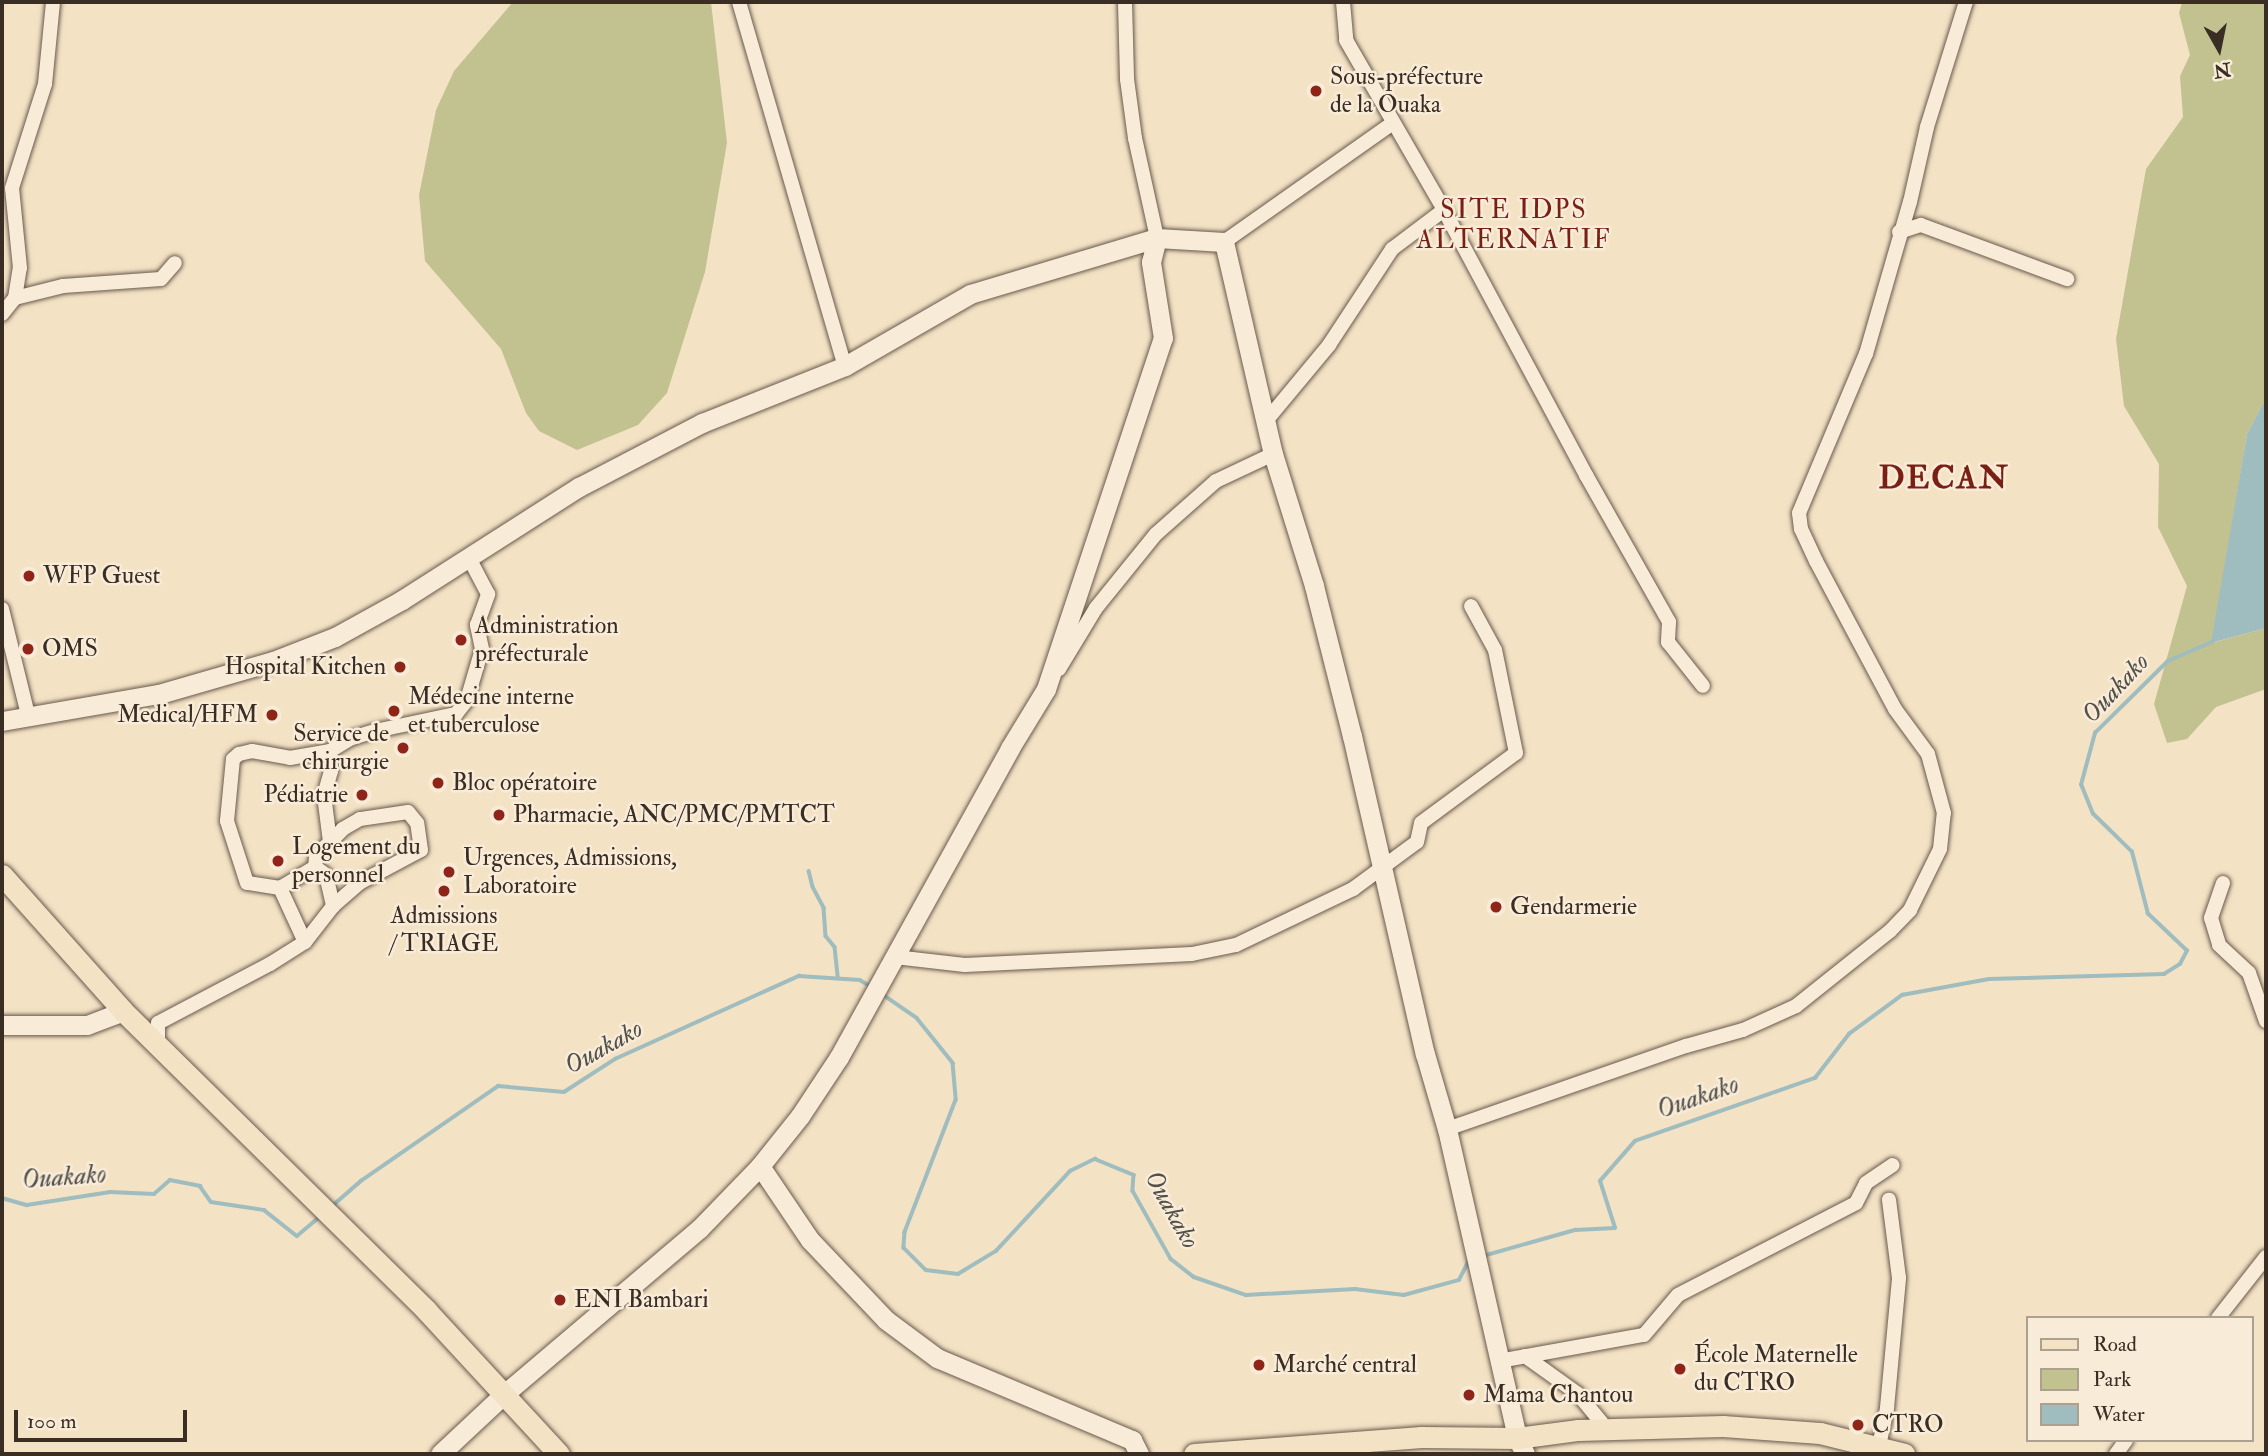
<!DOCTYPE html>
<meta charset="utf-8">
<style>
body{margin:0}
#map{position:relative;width:2268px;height:1456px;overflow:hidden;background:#f4e2c5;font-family:"IM FELL Double Pica",serif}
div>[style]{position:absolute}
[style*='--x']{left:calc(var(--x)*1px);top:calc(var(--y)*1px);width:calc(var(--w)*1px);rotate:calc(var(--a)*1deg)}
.green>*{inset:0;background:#c1c290}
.water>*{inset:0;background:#9fbcbe}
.stream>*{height:3.5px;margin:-1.75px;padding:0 1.75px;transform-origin:1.75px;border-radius:1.75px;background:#9fbcbe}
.roads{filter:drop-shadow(0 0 2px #685a4c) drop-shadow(0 0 2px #685a4c)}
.street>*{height:14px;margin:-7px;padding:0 7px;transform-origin:7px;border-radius:7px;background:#f8ecd9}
.secondary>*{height:19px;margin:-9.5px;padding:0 9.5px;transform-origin:9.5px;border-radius:9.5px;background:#f8ecd9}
.primary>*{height:21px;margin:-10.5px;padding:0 10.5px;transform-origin:10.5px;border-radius:10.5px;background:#f4e2c5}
.dots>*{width:19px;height:19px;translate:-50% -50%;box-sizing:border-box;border:4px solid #f8ecd9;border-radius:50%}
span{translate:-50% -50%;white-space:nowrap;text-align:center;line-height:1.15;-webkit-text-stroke:5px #f8ecd9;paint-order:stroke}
.poi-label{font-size:24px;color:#3a2d23}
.left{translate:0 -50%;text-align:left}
.right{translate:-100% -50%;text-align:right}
.neighbourhood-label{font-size:26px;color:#7a1f14;letter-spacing:2px}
.water-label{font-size:26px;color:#53514a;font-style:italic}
.district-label{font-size:32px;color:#7a1f14;font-weight:700;letter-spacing:2px}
.frame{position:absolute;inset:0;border:4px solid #3a2d23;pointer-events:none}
.legend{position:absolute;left:2026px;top:1316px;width:228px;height:126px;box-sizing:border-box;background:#f8ecd9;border:2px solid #aca090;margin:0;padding:9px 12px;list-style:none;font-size:21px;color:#3a2d23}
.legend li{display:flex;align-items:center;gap:14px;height:35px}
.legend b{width:35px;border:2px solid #aca090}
.north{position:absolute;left:2184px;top:14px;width:70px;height:70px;-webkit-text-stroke:5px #f8ecd9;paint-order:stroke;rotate:171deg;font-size:19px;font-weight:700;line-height:28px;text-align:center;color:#3a2d23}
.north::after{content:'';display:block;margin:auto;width:24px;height:32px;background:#3a2d23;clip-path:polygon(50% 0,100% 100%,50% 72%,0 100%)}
.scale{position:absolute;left:14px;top:1410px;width:173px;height:32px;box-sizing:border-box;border:4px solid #3a2d23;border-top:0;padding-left:9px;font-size:21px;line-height:24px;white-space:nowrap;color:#3a2d23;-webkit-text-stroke:5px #f8ecd9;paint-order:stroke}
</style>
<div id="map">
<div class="green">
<i style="clip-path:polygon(513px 2px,711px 2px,727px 143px,705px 272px,667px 393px,638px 425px,577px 450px,539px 431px,526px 413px,501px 349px,425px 261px,419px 195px,436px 110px,454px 71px)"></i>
<i style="clip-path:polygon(2182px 2px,2266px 2px,2266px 398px,2247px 434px,2212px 643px,2266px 628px,2266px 689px,2216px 707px,2187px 739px,2167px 743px,2154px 704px,2187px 586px,2158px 527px,2159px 464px,2124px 406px,2116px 339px,2146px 169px,2183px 117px,2180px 76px,2190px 55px,2179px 13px)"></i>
</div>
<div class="water">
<i style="clip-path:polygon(2266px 398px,2266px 628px,2211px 643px,2247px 434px)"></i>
</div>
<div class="stream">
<i style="--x:809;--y:871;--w:16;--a:76"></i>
<i style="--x:813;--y:887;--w:24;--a:62"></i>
<i style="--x:824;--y:908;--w:28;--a:86"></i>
<i style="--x:826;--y:936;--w:14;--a:51"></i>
<i style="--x:835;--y:947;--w:30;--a:84"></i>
<i style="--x:882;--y:994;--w:42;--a:34.4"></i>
<i style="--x:917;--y:1018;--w:58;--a:51.3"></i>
<i style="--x:953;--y:1063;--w:37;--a:85"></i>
<i style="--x:956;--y:1100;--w:142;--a:111.1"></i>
<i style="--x:905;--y:1232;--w:16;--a:94"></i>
<i style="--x:904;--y:1248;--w:31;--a:45"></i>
<i style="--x:926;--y:1270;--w:32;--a:7"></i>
<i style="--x:958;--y:1274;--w:44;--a:-31.2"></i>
<i style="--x:996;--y:1251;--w:109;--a:-47.2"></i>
<i style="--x:1070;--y:1171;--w:28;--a:-26"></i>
<i style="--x:1095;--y:1159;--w:42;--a:22.3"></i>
<i style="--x:1134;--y:1175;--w:16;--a:94"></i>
<i style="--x:1133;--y:1191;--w:78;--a:60.8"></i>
<i style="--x:1171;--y:1259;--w:29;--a:38"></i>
<i style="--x:1194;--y:1277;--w:55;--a:19.1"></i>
<i style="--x:1246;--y:1295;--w:109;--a:-3.2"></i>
<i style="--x:1355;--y:1289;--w:49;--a:7"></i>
<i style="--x:1404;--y:1295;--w:57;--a:-15.3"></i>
<i style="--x:1459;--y:1280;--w:22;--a:-63"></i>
<i style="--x:2;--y:1198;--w:26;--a:16"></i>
<i style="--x:27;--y:1205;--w:84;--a:-8.9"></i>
<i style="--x:110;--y:1192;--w:44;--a:2.6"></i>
<i style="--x:154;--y:1194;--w:21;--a:-41"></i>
<i style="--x:170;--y:1180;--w:31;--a:11"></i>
<i style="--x:200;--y:1186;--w:19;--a:55"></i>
<i style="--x:211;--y:1202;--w:54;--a:8.6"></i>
<i style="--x:264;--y:1210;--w:42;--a:38.2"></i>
<i style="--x:297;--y:1236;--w:30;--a:-40"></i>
<i style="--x:331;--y:1207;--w:40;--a:-41"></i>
<i style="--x:361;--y:1181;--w:167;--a:-34.7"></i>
<i style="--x:498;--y:1086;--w:66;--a:5.2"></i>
<i style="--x:564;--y:1092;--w:61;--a:-32.9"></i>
<i style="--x:615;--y:1059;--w:202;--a:-24.3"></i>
<i style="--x:799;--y:976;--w:61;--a:3.8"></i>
<i style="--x:860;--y:980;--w:12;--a:31"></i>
<i style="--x:1483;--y:1256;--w:96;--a:-15.8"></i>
<i style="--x:1575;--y:1230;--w:40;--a:-2.9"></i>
<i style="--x:1615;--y:1228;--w:49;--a:-107.7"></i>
<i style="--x:1600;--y:1181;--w:53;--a:-48.8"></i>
<i style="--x:1635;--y:1141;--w:191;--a:-19.3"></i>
<i style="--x:1815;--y:1078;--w:56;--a:-52.3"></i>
<i style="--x:1849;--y:1034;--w:66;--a:-36.3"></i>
<i style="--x:1902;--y:995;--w:88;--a:-10.4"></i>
<i style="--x:1989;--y:979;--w:175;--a:-1.6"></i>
<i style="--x:2164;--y:974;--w:19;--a:-32"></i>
<i style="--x:2180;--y:964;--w:15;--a:-62"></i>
<i style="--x:2187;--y:951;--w:54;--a:-136.5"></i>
<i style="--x:2148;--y:914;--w:64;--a:-104.5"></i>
<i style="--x:2132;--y:852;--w:54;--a:-135.7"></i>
<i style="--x:2093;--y:814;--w:31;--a:-112"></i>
<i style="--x:2081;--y:785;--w:54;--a:-74.9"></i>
<i style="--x:2095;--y:733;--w:103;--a:-44.6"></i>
<i style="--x:2168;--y:661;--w:48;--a:-23.4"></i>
</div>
<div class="roads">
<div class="street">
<i style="--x:739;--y:2;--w:379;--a:73.8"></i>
<i style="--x:1125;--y:2;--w:77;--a:88.5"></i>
<i style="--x:1127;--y:79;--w:60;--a:82.3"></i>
<i style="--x:1135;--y:138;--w:102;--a:77.6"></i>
<i style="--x:1343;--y:2;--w:38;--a:85"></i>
<i style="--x:1346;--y:40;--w:196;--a:60"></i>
<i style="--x:1444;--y:210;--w:301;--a:61.8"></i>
<i style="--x:1586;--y:475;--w:169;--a:60.5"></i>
<i style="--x:1669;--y:622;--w:20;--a:93"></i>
<i style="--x:1668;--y:642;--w:56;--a:51.5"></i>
<i style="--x:1899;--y:232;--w:23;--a:-18"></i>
<i style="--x:1921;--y:225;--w:156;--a:20.3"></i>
<i style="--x:1224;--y:242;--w:207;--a:-35.2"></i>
<i style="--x:15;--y:298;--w:30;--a:-81"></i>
<i style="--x:20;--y:268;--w:80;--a:-95.7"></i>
<i style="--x:12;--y:188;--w:109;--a:-72.4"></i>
<i style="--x:45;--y:84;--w:82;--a:-84.4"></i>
<i style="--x:2;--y:314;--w:21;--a:-51"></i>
<i style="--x:15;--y:298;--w:49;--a:-14"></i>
<i style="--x:63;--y:286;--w:98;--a:-4.1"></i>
<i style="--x:161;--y:279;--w:21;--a:-49"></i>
<i style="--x:1266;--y:421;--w:99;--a:-50.3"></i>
<i style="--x:1329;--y:345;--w:115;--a:-56.7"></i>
<i style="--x:1392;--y:249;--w:65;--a:-36.9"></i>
<i style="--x:2;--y:609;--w:109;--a:76.2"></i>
<i style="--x:1059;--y:669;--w:71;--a:-58.8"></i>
<i style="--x:1096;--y:608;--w:95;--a:-51"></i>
<i style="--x:1156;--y:534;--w:80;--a:-41.5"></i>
<i style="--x:1216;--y:481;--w:63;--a:-25.3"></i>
<i style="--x:330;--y:751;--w:26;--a:-31"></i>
<i style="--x:352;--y:738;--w:24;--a:-17"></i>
<i style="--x:375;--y:731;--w:83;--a:-11.9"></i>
<i style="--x:456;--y:714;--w:18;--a:-52"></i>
<i style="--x:467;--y:700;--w:53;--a:-73.6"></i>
<i style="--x:482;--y:649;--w:25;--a:-102"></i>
<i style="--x:477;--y:625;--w:33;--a:-70"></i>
<i style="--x:488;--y:594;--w:41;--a:-117.8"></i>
<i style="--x:2223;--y:883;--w:37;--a:109"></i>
<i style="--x:2211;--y:918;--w:28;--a:73"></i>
<i style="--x:2219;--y:945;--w:41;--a:43"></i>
<i style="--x:2249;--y:973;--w:51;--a:70.5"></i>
<i style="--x:280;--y:888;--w:41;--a:-31"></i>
<i style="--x:315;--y:867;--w:14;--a:36"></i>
<i style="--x:326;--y:875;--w:32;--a:77"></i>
<i style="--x:305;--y:942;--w:60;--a:-114.8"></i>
<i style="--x:280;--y:888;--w:33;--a:-171"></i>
<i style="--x:247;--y:883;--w:65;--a:-107.9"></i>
<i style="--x:227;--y:821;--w:62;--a:-84.5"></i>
<i style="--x:233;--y:759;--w:8;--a:-40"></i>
<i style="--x:239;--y:754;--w:13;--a:-13"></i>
<i style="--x:252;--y:751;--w:39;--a:10"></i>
<i style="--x:290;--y:758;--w:41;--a:-9.9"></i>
<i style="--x:330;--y:751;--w:20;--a:87"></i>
<i style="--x:331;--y:771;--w:25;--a:106"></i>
<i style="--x:324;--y:795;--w:47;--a:82.7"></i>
<i style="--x:895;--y:957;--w:70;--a:6.5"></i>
<i style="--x:965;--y:965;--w:227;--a:-2.8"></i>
<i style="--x:1192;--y:954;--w:45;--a:-11.6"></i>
<i style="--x:1236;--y:945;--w:130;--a:-25.6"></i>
<i style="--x:1353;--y:889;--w:79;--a:-36.3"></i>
<i style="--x:1417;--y:842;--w:19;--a:-78"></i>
<i style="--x:1421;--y:823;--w:118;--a:-36.4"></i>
<i style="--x:1516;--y:753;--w:105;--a:-101.5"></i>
<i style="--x:1495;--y:650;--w:50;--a:-118.6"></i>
<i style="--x:158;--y:1045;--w:22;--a:-90"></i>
<i style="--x:158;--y:1023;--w:127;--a:-27.8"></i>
<i style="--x:270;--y:964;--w:41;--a:-32.2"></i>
<i style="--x:305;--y:942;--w:46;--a:-52.1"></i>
<i style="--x:333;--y:906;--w:35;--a:-41"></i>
<i style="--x:359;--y:883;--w:70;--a:-28"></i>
<i style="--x:421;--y:850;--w:27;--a:-98"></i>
<i style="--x:417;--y:823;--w:14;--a:-129"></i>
<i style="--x:408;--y:812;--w:49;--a:171.7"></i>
<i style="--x:360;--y:819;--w:20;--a:150"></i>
<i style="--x:343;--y:829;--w:25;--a:135"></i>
<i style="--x:325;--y:847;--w:14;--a:129"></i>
<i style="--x:316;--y:858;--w:9;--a:96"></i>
<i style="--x:1447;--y:1129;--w:253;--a:-19.2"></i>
<i style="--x:1686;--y:1046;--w:59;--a:-15.7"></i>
<i style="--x:1743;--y:1030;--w:58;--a:-24.4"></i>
<i style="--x:1796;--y:1006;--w:120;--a:-38.6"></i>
<i style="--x:1890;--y:931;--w:29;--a:-46"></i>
<i style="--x:1910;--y:910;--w:68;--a:-63.8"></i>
<i style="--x:1940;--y:849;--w:36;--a:-84"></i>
<i style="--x:1944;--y:813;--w:61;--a:-105.2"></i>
<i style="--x:1928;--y:754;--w:56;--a:-126.3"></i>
<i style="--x:1895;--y:709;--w:168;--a:-118.1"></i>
<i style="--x:1816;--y:561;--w:35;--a:-115"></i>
<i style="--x:1801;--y:529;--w:16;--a:-97"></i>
<i style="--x:1799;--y:513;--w:173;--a:-67.2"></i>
<i style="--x:1866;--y:354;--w:158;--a:-73.9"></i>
<i style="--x:1910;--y:202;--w:77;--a:-77.2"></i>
<i style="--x:1927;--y:127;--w:131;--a:-72.7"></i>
<i style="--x:2218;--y:1318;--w:78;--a:-51.8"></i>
<i style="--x:1525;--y:1356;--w:65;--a:35.6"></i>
<i style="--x:1578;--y:1394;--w:45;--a:50.4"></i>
<i style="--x:1499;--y:1361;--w:147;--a:-10.2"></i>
<i style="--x:1644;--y:1335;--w:52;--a:-49.6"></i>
<i style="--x:1678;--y:1295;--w:200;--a:-27.3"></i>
<i style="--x:1856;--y:1203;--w:22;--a:-63"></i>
<i style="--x:1866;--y:1183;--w:32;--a:-34"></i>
<i style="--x:1879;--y:1446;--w:39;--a:-78"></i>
<i style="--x:1887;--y:1408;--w:131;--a:-84.7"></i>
<i style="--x:1899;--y:1278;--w:79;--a:-97.3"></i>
<i style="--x:2116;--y:1454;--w:17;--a:-54"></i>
</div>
<div class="secondary">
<i style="--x:2;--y:721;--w:159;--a:-9.8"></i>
<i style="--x:159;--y:694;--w:119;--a:-16.1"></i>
<i style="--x:273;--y:661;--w:66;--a:-21.2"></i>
<i style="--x:335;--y:637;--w:77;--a:-28.9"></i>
<i style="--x:402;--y:600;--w:210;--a:-32.6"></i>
<i style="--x:579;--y:487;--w:139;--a:-27.5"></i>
<i style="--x:702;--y:423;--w:154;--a:-21.7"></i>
<i style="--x:845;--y:366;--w:144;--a:-29.9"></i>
<i style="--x:970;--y:294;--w:195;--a:-16.7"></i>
<i style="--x:1157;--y:238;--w:67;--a:3.4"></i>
<i style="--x:1224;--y:242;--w:218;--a:77"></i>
<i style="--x:1273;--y:454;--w:138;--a:72.7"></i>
<i style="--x:1314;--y:586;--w:155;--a:75.8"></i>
<i style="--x:1352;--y:736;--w:326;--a:77.1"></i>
<i style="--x:1425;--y:1054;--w:78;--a:73.7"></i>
<i style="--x:1447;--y:1129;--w:317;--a:77.2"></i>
<i style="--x:1517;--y:1438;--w:18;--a:63"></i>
<i style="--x:2;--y:1025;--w:85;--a:0"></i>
<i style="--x:87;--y:1025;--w:39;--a:-21"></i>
<i style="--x:760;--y:1166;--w:89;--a:56"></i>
<i style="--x:810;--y:1240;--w:110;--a:46.5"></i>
<i style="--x:886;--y:1320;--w:64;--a:36.7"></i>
<i style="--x:937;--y:1358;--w:212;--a:22.8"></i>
<i style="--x:1132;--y:1440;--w:16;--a:63"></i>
<i style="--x:440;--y:1454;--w:86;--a:-43.1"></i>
<i style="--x:503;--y:1395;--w:257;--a:-40.3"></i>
<i style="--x:699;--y:1229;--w:88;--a:-45.9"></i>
<i style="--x:760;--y:1166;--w:64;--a:-51.3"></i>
<i style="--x:800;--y:1116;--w:71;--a:-56.5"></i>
<i style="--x:839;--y:1057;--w:353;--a:-61"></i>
<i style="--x:1010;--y:748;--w:69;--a:-58.6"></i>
<i style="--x:1046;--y:689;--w:370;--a:-71.6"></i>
<i style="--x:1163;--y:338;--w:77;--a:-99"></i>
<i style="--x:1151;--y:262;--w:25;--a:-76"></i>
</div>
<div class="primary">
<i style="--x:2;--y:875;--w:182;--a:48.3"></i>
<i style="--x:123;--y:1011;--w:426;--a:44.6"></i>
<i style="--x:426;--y:1310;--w:196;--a:47.3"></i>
<i style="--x:1194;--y:1454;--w:228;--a:-4.3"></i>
<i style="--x:1421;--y:1437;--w:96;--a:0.6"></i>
<i style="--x:1517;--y:1438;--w:62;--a:-7.5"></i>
<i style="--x:1578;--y:1430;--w:145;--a:-1.6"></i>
<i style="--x:1723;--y:1426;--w:97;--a:4.1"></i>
<i style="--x:1820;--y:1433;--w:87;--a:14"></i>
</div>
</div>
<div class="dots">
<i style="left:1316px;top:91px;background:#8f2418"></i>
<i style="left:29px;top:576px;background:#8f2418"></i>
<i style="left:461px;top:640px;background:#8f2418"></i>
<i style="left:28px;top:649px;background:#8f2418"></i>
<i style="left:400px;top:667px;background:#8f2418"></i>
<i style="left:394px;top:711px;background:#8f2418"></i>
<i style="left:272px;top:715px;background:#8f2418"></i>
<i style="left:403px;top:748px;background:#8f2418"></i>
<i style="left:438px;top:783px;background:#8f2418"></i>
<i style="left:362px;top:795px;background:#8f2418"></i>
<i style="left:499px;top:815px;background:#8f2418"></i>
<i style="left:278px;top:861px;background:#8f2418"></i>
<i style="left:449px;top:872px;background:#8f2418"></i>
<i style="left:444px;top:891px;background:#8f2418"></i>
<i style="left:1496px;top:907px;background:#8f2418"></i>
<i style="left:560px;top:1300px;background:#8f2418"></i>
<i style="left:1259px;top:1365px;background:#8f2418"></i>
<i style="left:1680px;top:1369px;background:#8f2418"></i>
<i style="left:1469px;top:1395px;background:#8f2418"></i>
<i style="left:1858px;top:1425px;background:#8f2418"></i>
</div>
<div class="poi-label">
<span class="left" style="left:1330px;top:91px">Sous-préfecture<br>de la Ouaka</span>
<span class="left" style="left:43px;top:576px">WFP Guest</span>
<span class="left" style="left:475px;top:640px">Administration<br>préfecturale</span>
<span class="left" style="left:42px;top:649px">OMS</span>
<span class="right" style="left:386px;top:667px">Hospital Kitchen</span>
<span class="left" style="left:408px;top:711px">Médecine interne<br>et tuberculose</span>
<span class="right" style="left:258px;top:715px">Medical/HFM</span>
<span class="right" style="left:389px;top:748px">Service de<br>chirurgie</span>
<span class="left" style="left:452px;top:783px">Bloc opératoire</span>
<span class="right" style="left:348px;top:795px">Pédiatrie</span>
<span class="left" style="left:513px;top:815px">Pharmacie, ANC/PMC/PMTCT</span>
<span class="left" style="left:292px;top:861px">Logement du<br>personnel</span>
<span class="left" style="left:463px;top:872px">Urgences, Admissions,<br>Laboratoire</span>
<span class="left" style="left:1510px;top:907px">Gendarmerie</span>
<span style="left:444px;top:930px">Admissions<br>/ TRIAGE</span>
<span class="left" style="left:574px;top:1300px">ENI Bambari</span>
<span class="left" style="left:1694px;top:1369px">École Maternelle<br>du CTRO</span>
<span class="left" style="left:1273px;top:1365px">Marché central</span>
<span class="left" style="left:1483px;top:1395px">Mama Chantou</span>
<span class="left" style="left:1872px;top:1425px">CTRO</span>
</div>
<div class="neighbourhood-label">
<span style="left:1514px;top:226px">SITE IDPS<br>ALTERNATIF</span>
</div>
<div class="water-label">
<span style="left:2116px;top:689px;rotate:-47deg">Ouakako</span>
<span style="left:604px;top:1048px;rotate:-29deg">Ouakako</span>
<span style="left:1698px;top:1098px;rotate:-19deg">Ouakako</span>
<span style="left:64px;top:1178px;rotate:-4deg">Ouakako</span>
<span style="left:1171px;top:1210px;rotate:61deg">Ouakako</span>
</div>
<div class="district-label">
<span style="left:1944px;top:478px">DECAN</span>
</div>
<div class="frame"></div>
<ul class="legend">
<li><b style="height:9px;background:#f4e2c5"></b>Road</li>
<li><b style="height:19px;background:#c1c290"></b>Park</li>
<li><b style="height:19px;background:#9fbcbe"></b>Water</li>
</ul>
<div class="north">N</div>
<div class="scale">100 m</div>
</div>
